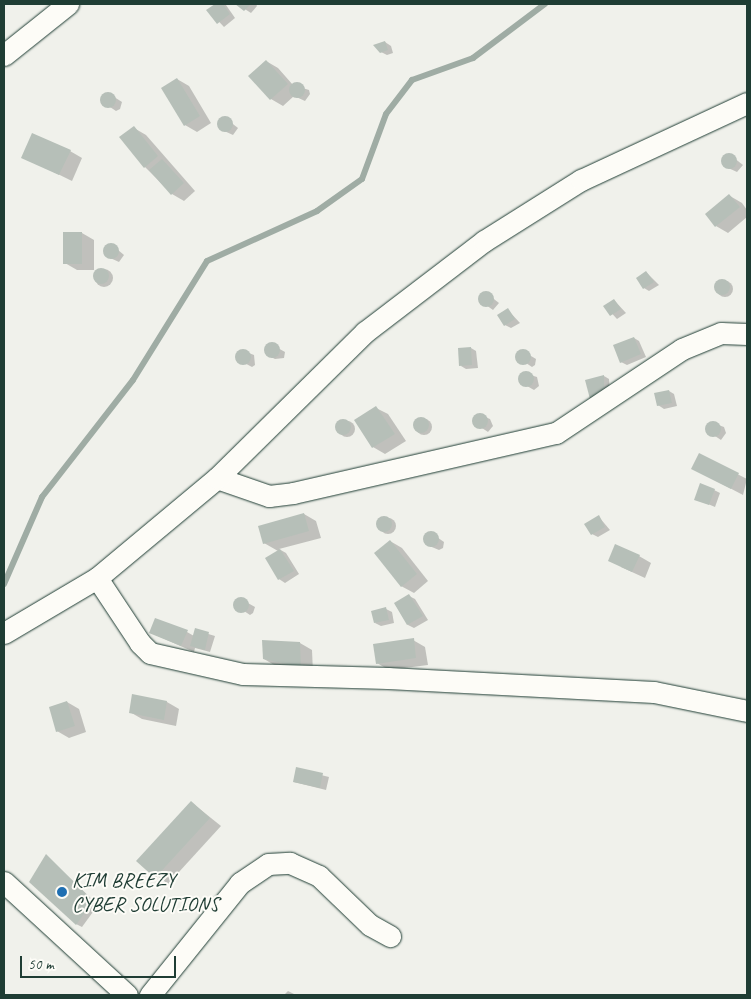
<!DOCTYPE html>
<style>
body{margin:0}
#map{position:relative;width:751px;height:999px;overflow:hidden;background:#f0f1eb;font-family:Caveat,sans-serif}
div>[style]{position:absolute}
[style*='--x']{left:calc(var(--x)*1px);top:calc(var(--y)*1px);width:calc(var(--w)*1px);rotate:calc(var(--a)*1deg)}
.shadow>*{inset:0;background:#0003}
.round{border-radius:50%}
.stream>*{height:6px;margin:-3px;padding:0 3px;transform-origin:3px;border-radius:3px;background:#9faca4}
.building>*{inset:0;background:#b6bfb8}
.roads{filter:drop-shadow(0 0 1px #1f3d34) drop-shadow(0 0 1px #1f3d34)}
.minor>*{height:21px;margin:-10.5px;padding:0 10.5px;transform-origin:10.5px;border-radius:10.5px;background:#fdfcf7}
.dots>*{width:14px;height:14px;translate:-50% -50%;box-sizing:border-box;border:2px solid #fdfcf7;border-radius:50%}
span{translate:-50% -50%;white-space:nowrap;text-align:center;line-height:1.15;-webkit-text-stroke:4px #fdfcf7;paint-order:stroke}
.poi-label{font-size:21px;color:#1f3d34}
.left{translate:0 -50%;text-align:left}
.frame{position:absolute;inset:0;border:5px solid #1f3d34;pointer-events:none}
.scale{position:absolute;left:20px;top:956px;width:156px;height:22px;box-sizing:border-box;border:2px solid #1f3d34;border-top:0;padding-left:6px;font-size:15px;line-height:18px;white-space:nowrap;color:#1f3d34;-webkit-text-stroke:4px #fdfcf7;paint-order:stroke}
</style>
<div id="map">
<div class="shadow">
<i style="clip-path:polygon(217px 4px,226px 5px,235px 18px,224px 27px,208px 10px)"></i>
<i style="clip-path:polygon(237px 4px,256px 4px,257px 6px,251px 13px)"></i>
<i style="clip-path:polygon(385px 42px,391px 46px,393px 53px,387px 55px,381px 52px)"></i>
<i style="clip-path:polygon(266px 61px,278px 68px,293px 85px,309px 90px,310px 94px,305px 101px,294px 96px,283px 106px,271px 99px,249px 76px)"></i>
<i style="clip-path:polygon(177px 79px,189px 86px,211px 123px,197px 132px,185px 125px)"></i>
<i style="clip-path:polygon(108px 93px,122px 102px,120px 109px,116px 111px,101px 101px)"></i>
<i style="clip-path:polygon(224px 117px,238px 128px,233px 135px,222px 130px,218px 125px)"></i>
<i style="clip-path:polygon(134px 128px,146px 135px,195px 191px,184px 201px,172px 194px,145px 167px)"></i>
<i style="clip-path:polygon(70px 151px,82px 158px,72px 181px,23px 157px)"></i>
<i style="clip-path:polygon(729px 154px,743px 165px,737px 172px,726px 167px,722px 162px)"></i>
<i style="clip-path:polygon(730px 196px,742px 203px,747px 210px,747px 217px,728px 233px,716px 226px)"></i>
<i style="clip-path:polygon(65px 233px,82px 233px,94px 240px,94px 270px,77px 270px,65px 263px)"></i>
<i style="clip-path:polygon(111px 244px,124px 255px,119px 262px,108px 257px,104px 252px)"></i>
<i class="round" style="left:95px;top:269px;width:18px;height:18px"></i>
<i style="clip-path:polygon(646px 272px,659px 285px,649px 291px,644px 288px)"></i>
<i class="round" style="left:717px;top:281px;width:16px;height:16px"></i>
<i style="clip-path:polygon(485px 292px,499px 303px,493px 310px,479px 300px)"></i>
<i style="clip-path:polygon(614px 300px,626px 313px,617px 319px,605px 306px)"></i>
<i style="clip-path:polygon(508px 310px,520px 323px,511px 328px,505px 325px)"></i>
<i style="clip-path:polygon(634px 338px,639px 341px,646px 357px,627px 365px,621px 362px)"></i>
<i style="clip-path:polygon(269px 343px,285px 352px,284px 358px,275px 359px,269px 356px,265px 350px)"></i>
<i style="clip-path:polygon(471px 348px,476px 351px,478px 368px,466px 369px,461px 366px)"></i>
<i style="clip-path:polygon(241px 350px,254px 355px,255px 365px,252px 367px,237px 359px)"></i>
<i style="clip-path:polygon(521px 350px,536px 359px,535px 365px,532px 367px,517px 357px)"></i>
<i style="clip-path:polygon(524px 373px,537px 377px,539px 386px,534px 390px,520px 382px)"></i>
<i style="clip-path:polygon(604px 376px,609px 379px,610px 392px,597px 401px)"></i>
<i style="clip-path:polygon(669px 391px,674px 394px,677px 406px,664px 409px,658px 405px)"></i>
<i style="clip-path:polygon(376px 408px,388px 414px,406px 441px,385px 454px,373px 447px,356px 421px)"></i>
<i style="clip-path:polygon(480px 415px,490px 419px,493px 426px,488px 432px,473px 422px)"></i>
<i class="round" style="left:416px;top:419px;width:16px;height:16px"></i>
<i class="round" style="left:339px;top:421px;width:16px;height:16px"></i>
<i style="clip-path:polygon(713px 423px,724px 427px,726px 433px,721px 440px,706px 430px)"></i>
<i style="clip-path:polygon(700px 455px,747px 479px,743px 495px,705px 475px)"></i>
<i style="clip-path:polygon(714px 490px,720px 493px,715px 507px,696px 499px)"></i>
<i style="clip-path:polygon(304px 514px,316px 521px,321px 538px,279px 549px,286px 553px,299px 574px,285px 583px,279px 579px,267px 558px,278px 551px,264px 543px)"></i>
<i style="clip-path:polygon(599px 517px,610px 530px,598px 537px,592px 534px)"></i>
<i class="round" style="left:380px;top:518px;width:16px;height:16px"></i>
<i style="clip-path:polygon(431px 533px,444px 542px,443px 548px,439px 550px,427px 545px,426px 536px)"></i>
<i style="clip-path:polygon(390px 541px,402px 548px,428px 581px,414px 593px,401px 586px)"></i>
<i style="clip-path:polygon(639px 556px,651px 563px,645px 578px,621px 567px)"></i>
<i style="clip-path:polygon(409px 596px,415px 599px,428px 620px,414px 628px,408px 625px,395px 604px)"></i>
<i style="clip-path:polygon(239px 598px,255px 607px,253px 613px,250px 615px,235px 605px)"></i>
<i style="clip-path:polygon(386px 609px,392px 612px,394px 623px,381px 626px,375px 623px)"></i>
<i style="clip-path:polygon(195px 630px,215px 636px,210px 652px,195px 648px,194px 652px,151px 633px,187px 632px,194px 636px)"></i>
<i style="clip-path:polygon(413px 640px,425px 647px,428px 665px,389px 670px,377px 663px)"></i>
<i style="clip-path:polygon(263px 641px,300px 643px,312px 650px,313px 673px,276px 666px,264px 659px)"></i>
<i style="clip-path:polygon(134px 696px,167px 702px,179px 709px,176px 726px,142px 719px,130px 712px)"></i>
<i style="clip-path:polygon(67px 702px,79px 709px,86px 732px,69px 738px,57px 731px)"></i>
<i style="clip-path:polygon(297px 769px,329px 777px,326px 790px,294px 782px)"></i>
<i style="clip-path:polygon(191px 802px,221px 826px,168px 884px,138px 861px)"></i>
<i style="clip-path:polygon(47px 856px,98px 905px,82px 927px,76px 924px)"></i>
<i style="clip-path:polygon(288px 991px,296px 995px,284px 995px)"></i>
</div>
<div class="stream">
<i style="--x:4;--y:584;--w:95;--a:-66.4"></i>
<i style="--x:42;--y:497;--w:148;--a:-52.1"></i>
<i style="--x:133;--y:380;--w:140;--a:-58.1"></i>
<i style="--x:207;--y:261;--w:121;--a:-24.4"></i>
<i style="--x:317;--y:211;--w:55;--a:-35.4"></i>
<i style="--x:362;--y:179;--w:69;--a:-69.7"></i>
<i style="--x:386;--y:114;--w:43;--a:-52.6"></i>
<i style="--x:412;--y:80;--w:65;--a:-19.8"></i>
<i style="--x:473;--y:58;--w:90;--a:-36.9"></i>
</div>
<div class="building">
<i style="clip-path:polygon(215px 4px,223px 4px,230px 14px,217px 24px,206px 10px)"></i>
<i style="clip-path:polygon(235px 4px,251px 4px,244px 11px)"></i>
<i style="clip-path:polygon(385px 41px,388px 50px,380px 53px,373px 45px)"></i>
<i style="clip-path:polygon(266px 60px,288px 84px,270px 100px,248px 76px)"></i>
<i style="clip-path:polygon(177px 78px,200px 116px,184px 126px,161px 88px)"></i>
<i class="round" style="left:289px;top:82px;width:16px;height:16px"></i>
<i class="round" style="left:100px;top:92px;width:16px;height:16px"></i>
<i class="round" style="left:217px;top:116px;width:16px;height:16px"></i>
<i style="clip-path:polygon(134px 126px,158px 156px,144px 168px,119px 137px)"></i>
<i style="clip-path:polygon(32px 133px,71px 150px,59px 175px,21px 158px)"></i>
<i class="round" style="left:721px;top:153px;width:16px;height:16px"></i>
<i style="clip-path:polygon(162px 159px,184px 183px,171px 195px,149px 170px)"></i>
<i style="clip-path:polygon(729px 194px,740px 207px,715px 227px,705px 214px)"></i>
<i style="clip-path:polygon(63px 232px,82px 232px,82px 264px,63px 264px)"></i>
<i class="round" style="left:103px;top:243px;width:16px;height:16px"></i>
<i class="round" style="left:93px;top:268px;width:16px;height:16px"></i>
<i style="clip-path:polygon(646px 271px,654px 282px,643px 289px,636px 278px)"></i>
<i class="round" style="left:714px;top:279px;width:16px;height:16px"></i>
<i class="round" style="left:478px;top:291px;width:16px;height:16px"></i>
<i style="clip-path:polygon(614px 299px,621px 309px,610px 316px,603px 306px)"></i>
<i style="clip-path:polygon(508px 308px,515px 319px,504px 326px,497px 315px)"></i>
<i style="clip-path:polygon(634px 337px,641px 354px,620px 363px,613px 345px)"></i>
<i class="round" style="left:264px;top:342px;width:16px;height:16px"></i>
<i style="clip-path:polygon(471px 347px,472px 365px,459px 366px,458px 348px)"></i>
<i class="round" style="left:515px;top:349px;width:16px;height:16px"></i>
<i class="round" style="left:235px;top:349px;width:16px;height:16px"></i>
<i class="round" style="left:518px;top:371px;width:16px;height:16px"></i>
<i style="clip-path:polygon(604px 375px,604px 388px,590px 399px,585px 380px)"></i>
<i style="clip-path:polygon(669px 390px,672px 403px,657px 406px,654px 393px)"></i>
<i style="clip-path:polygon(376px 406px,395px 434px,372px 448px,354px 420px)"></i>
<i class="round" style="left:472px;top:413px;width:16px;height:16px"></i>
<i class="round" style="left:413px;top:417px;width:16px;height:16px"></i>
<i class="round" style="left:335px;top:419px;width:16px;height:16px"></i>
<i class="round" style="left:705px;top:421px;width:16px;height:16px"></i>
<i style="clip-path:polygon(699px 453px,739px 473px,731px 489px,691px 469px)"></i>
<i style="clip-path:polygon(700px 483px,715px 489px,709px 505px,694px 500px)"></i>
<i style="clip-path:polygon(304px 513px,309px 531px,263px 544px,258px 526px)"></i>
<i style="clip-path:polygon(599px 515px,605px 527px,591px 535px,584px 524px)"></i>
<i class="round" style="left:376px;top:516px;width:16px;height:16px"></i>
<i class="round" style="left:423px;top:531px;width:16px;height:16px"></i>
<i style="clip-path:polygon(390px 540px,417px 574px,401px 587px,374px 553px)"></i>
<i style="clip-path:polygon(615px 544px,640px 555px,632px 572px,608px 561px)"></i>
<i style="clip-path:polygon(280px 549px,294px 571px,278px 580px,265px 558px)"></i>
<i style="clip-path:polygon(409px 594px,423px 616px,407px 625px,394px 603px)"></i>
<i class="round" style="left:233px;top:597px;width:16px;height:16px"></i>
<i style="clip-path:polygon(386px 607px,389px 620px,374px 623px,371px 611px)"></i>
<i style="clip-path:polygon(155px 618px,188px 630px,181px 646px,149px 633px)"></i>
<i style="clip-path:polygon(195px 628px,209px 632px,205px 650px,190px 646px)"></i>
<i style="clip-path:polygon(414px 638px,416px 658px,376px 664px,373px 644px)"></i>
<i style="clip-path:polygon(262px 640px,300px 642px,301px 667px,263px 659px)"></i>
<i style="clip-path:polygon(132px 694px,167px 701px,164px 720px,129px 713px)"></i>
<i style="clip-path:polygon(67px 701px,75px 726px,56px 732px,49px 707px)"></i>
<i style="clip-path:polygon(296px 767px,323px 773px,320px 788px,293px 782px)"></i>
<i style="clip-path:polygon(191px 801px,210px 818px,155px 878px,136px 861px)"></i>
<i style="clip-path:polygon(46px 854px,93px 901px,76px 925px,29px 882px)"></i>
</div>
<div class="roads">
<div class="minor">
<i style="--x:4;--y:55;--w:82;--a:-38.6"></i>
<i style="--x:217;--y:478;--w:55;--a:19.1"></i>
<i style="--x:269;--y:496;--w:24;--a:-7"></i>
<i style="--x:293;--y:493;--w:270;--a:-12.9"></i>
<i style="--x:556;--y:433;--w:151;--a:-33.7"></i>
<i style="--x:682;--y:349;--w:42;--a:-22.3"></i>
<i style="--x:721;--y:333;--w:26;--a:2"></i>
<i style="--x:97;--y:578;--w:78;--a:56.5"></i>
<i style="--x:140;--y:643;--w:14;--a:45"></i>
<i style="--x:150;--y:653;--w:95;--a:12.7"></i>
<i style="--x:243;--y:674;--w:145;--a:1.6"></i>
<i style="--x:388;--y:678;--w:266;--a:3"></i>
<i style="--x:654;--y:692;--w:95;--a:11.5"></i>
<i style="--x:4;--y:633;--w:108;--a:-30.6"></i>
<i style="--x:97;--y:578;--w:156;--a:-39.8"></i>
<i style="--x:217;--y:478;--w:208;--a:-44.6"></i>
<i style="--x:365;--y:332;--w:150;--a:-37.4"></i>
<i style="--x:484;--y:241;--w:115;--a:-32.2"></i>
<i style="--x:581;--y:180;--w:183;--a:-24.9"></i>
<i style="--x:4;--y:882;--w:167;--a:42.6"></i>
<i style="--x:150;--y:995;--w:144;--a:-51.2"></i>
<i style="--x:240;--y:883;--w:34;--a:-34"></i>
<i style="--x:268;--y:864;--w:22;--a:-3"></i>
<i style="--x:290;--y:863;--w:32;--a:24"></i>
<i style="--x:319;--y:876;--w:71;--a:43.9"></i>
<i style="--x:370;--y:925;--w:23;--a:29"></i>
</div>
</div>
<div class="dots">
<i style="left:62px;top:892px;background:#1f6fb2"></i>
</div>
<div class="poi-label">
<span class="left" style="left:72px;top:892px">KIM BREEZY<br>CYBER SOLUTIONS</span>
</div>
<div class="frame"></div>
<div class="scale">50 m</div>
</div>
